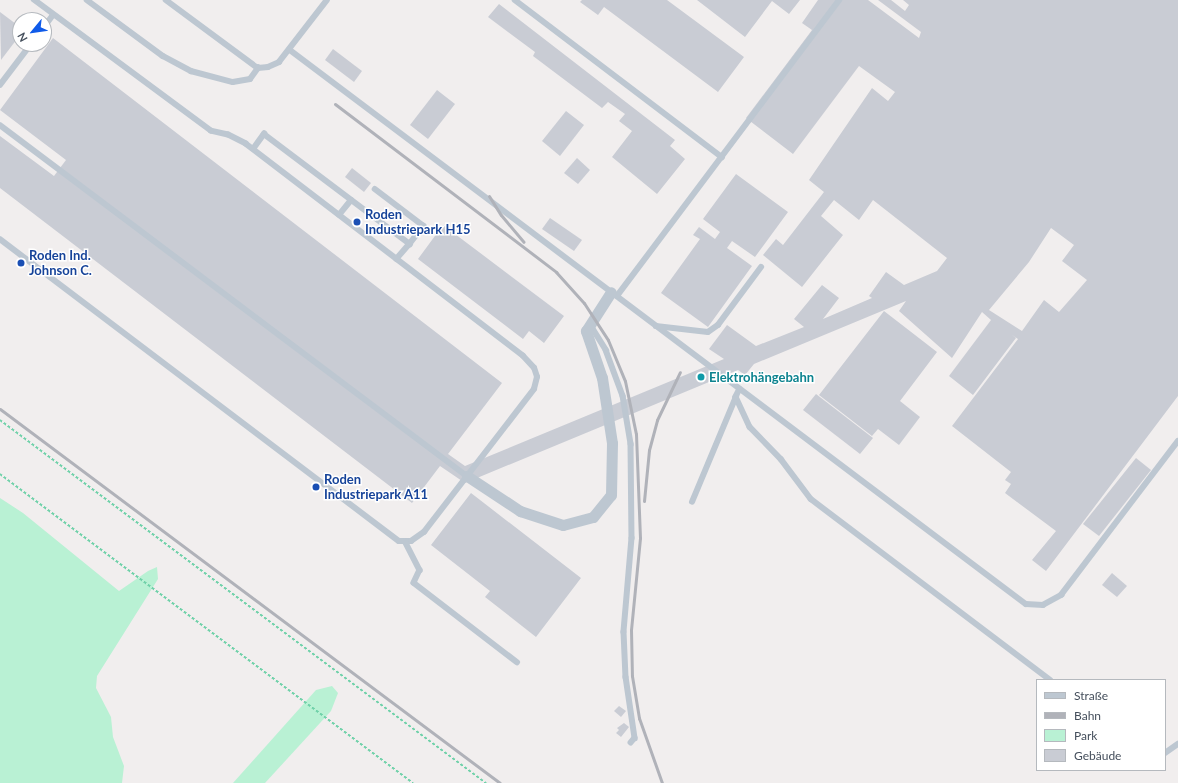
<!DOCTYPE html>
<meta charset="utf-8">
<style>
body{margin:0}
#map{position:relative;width:1178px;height:783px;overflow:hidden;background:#f1eeee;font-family:Lato,sans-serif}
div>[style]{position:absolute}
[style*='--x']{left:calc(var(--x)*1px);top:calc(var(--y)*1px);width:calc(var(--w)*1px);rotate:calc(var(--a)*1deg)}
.green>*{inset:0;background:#b9f1d4}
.building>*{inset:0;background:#c9ccd4}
.path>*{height:1.5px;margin-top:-0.75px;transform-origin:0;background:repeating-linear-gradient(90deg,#70d1a9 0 3px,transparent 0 5px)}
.lane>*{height:5.5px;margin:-2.75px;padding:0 2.75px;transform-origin:2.75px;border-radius:2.75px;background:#bdc7d1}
.street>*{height:11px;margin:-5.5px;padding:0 5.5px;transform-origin:5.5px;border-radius:5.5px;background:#bdc7d1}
.rail>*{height:3px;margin:-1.5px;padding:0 1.5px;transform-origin:1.5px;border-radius:1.5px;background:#b0b2b9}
.dots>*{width:11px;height:11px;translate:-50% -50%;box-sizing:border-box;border:2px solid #fff;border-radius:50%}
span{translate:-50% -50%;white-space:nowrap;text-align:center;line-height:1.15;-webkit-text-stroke:3px #fff;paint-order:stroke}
.transit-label{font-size:13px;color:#164399;font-weight:700}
.left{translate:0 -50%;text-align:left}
.culture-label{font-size:13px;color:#0d838f;font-weight:700}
.legend{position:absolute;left:1036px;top:679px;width:130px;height:92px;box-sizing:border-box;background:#fff;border:1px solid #b5b9be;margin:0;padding:5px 7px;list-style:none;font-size:12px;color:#454f5c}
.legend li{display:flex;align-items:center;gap:8px;height:20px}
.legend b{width:20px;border:1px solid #b5b9be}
.north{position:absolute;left:12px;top:12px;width:40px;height:40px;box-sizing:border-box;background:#fff;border:1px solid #b5b9be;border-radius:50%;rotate:241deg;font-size:11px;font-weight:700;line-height:16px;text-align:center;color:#454f5c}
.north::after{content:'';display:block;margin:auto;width:14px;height:18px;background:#105be9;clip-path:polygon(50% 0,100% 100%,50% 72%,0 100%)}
</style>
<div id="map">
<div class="green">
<i style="clip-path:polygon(0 498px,23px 513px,119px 591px,148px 571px,157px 567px,158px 579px,97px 676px,96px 688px,111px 717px,113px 737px,124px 766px,122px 783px,0 783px)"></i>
<i style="clip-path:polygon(332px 686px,338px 693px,331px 711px,265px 783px,233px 783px,316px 690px)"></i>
</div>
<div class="building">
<i style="clip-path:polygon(582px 0,667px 0,744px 57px,718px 92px,604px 7px,598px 15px,580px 2px)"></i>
<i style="clip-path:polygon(697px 0,800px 0,789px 14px,772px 1px,745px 37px)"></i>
<i style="clip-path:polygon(evenodd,818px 0,868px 0,919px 38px,921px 32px,878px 0,891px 0,905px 11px,909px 5px,903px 0,1178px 0,1178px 396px,1046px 571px,1032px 560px,1056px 531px,1005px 493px,1011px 484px,1005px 480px,1011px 472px,952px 426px,1018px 339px,1012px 335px,1016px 338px,973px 395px,949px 376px,991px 320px,982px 312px,952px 358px,899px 311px,906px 301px,754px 364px,745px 375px,738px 370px,465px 483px,440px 466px,412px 503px,0 188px,0 136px,54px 176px,66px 160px,0 110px,53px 38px,502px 383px,448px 454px,465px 466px,724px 359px,709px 349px,727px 325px,756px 346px,804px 327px,794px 319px,822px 285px,839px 298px,823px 319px,872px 298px,869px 296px,886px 272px,904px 285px,937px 271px,947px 258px,873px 200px,859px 220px,834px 200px,821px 216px,843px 235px,802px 287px,763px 255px,776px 239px,783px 245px,824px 192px,809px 180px,872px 88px,888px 101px,895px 92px,859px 66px,793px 154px,746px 118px,812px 30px,802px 23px,818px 0,1051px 228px,1074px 245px,1062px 261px,1087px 280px,1059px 312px,1044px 300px,1022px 331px,989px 310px,1029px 262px,1051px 228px)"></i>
<i style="clip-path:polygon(499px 4px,675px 140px,670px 146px,685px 159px,657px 194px,612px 157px,632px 131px,619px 121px,625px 114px,608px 102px,602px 108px,533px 56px,535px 52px,488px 17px)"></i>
<i style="clip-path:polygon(0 12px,20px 27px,20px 35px,1px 60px)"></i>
<i style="clip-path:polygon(333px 49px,362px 71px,354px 82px,325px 60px)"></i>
<i style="clip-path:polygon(437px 90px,455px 104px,428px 139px,410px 125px)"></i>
<i style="clip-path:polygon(566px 111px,584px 125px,560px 156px,542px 141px)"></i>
<i style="clip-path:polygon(577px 158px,590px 170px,578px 184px,564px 173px)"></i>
<i style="clip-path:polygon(352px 168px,371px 183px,364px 192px,345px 177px)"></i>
<i style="clip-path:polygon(736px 174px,788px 212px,755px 257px,732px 241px,727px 248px,752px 266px,708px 327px,661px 293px,700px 239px,693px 235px,699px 227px,715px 239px,720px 232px,703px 219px)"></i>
<i style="clip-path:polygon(550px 218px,582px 240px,574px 251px,542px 229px)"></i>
<i style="clip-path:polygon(443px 225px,564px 316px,544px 343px,529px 331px,523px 339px,418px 259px)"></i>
<i style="clip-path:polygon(884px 311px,937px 352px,900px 401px,920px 417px,899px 445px,878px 429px,872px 436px,819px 395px)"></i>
<i style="clip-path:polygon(816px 394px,873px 438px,860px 454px,803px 410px)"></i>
<i style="clip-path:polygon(1136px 458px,1151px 470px,1099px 536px,1083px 524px)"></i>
<i style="clip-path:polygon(471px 493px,581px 578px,536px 637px,485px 597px,490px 591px,431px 545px)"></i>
<i style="clip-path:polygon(1112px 573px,1127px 586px,1117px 597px,1102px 585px)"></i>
<i style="clip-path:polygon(619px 706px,626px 711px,621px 717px,614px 711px)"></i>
<i style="clip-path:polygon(624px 723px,629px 727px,621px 737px,616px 733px,619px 730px,617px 728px)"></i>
</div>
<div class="path">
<i style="--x:0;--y:420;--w:607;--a:36.76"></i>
<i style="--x:0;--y:474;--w:516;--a:36.8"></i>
</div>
<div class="lane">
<i style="--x:87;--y:0;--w:94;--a:36.4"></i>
<i style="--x:163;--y:56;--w:32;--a:28"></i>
<i style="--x:191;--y:71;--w:43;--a:14.7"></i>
<i style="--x:233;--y:82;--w:17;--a:-10"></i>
<i style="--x:250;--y:79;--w:14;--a:-54"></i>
<i style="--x:166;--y:0;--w:114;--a:36.5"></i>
<i style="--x:258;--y:68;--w:10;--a:-6"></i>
<i style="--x:268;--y:67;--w:12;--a:-24"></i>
<i style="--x:279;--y:62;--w:78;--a:-52.3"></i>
<i style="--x:515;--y:0;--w:260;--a:37.2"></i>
<i style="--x:44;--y:27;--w:15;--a:-53"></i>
<i style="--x:290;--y:50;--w:921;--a:36.97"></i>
<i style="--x:1026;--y:604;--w:17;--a:3"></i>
<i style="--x:1043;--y:605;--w:21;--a:-29"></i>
<i style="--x:1061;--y:595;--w:193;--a:-52.8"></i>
<i style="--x:0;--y:85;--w:51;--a:-52.9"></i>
<i style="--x:0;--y:125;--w:584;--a:36.93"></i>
<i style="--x:253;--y:149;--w:19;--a:-54"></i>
<i style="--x:264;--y:134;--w:183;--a:37"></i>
<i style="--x:410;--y:244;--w:20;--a:131"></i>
<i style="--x:375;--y:189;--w:61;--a:37.1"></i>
<i style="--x:424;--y:226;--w:23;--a:128"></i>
<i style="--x:339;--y:215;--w:19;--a:-51"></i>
<i style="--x:0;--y:239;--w:500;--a:37.12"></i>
<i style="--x:399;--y:541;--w:12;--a:0"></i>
<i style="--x:411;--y:541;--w:16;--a:-35"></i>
<i style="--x:424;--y:532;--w:180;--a:-52.4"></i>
<i style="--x:534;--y:389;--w:12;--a:-76"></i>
<i style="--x:537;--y:377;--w:9;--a:-108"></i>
<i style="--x:534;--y:368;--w:16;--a:-133"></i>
<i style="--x:523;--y:356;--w:349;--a:-142.6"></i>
<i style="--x:246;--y:144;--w:20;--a:-153"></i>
<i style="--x:228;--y:135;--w:17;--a:-167"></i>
<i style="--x:211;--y:131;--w:220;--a:-143.5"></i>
<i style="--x:617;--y:296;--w:370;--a:-53.1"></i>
<i style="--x:590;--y:324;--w:31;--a:58"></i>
<i style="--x:606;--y:350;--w:49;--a:69.7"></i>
<i style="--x:623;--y:396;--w:49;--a:80.5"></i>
<i style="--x:631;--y:444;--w:94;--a:89.4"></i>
<i style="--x:632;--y:538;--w:94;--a:94.9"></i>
<i style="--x:624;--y:632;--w:45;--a:87.5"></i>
<i style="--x:626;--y:677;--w:62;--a:81.6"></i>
<i style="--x:635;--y:738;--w:6;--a:129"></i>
<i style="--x:656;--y:326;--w:52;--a:6.6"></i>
<i style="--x:708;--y:332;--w:12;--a:-35"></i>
<i style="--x:718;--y:325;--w:72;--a:-53.4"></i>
<i style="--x:740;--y:389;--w:9;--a:117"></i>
<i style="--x:736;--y:397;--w:33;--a:65"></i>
<i style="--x:750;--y:427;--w:45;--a:45.9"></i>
<i style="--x:781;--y:459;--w:50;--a:53.1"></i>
<i style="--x:811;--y:499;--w:300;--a:37.1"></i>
<i style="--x:692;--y:502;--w:114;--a:-67.3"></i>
<i style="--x:405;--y:541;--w:33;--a:63"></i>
<i style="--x:420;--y:570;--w:14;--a:115"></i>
<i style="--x:414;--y:583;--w:130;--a:37.5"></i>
<i style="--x:1165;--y:753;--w:16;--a:-35"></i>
</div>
<div class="street">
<i style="--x:467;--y:476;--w:64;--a:33.4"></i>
<i style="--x:520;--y:511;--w:45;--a:18"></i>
<i style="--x:563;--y:525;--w:31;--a:-15"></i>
<i style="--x:593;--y:517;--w:28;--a:-51"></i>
<i style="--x:611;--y:495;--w:52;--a:-88.9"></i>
<i style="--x:612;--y:443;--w:66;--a:-98.7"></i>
<i style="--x:602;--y:378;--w:50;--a:-108.8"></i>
<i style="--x:586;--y:331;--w:46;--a:-57.3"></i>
</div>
<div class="rail">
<i style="--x:335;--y:104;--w:278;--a:37.2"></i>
<i style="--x:556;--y:272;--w:42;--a:47.9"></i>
<i style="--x:584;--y:303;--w:44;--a:57"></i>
<i style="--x:608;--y:340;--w:44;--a:67.5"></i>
<i style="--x:625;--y:381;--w:54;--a:78.3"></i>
<i style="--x:636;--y:434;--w:104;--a:87.8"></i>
<i style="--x:640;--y:538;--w:92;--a:95.6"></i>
<i style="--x:631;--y:630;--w:46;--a:88.8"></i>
<i style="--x:632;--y:676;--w:43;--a:80.5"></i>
<i style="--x:639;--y:718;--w:69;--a:70.5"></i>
<i style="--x:489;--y:196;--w:22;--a:58"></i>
<i style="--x:501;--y:215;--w:35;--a:50"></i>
<i style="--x:0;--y:409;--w:624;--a:36.8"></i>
<i style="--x:644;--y:501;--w:51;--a:-84.4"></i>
<i style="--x:649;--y:450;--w:31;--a:-75"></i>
<i style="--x:657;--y:420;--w:53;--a:-64.4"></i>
</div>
<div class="dots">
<i style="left:357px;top:222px;background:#1a4fb4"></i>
<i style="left:21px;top:263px;background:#1a4fb4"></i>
<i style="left:701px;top:377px;background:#0f9aa8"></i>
<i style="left:316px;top:487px;background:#1a4fb4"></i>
</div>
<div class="transit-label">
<span class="left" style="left:365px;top:222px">Roden<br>Industriepark H15</span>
<span class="left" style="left:29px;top:263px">Roden Ind.<br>Johnson C.</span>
<span class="left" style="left:324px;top:487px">Roden<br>Industriepark A11</span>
</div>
<div class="culture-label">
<span class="left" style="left:709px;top:377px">Elektrohängebahn</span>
</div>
<ul class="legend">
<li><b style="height:5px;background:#bdc7d1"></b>Straße</li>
<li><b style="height:5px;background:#b0b2b9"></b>Bahn</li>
<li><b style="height:11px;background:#b9f1d4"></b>Park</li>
<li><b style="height:11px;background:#c9ccd4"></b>Gebäude</li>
</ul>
<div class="north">N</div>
</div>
